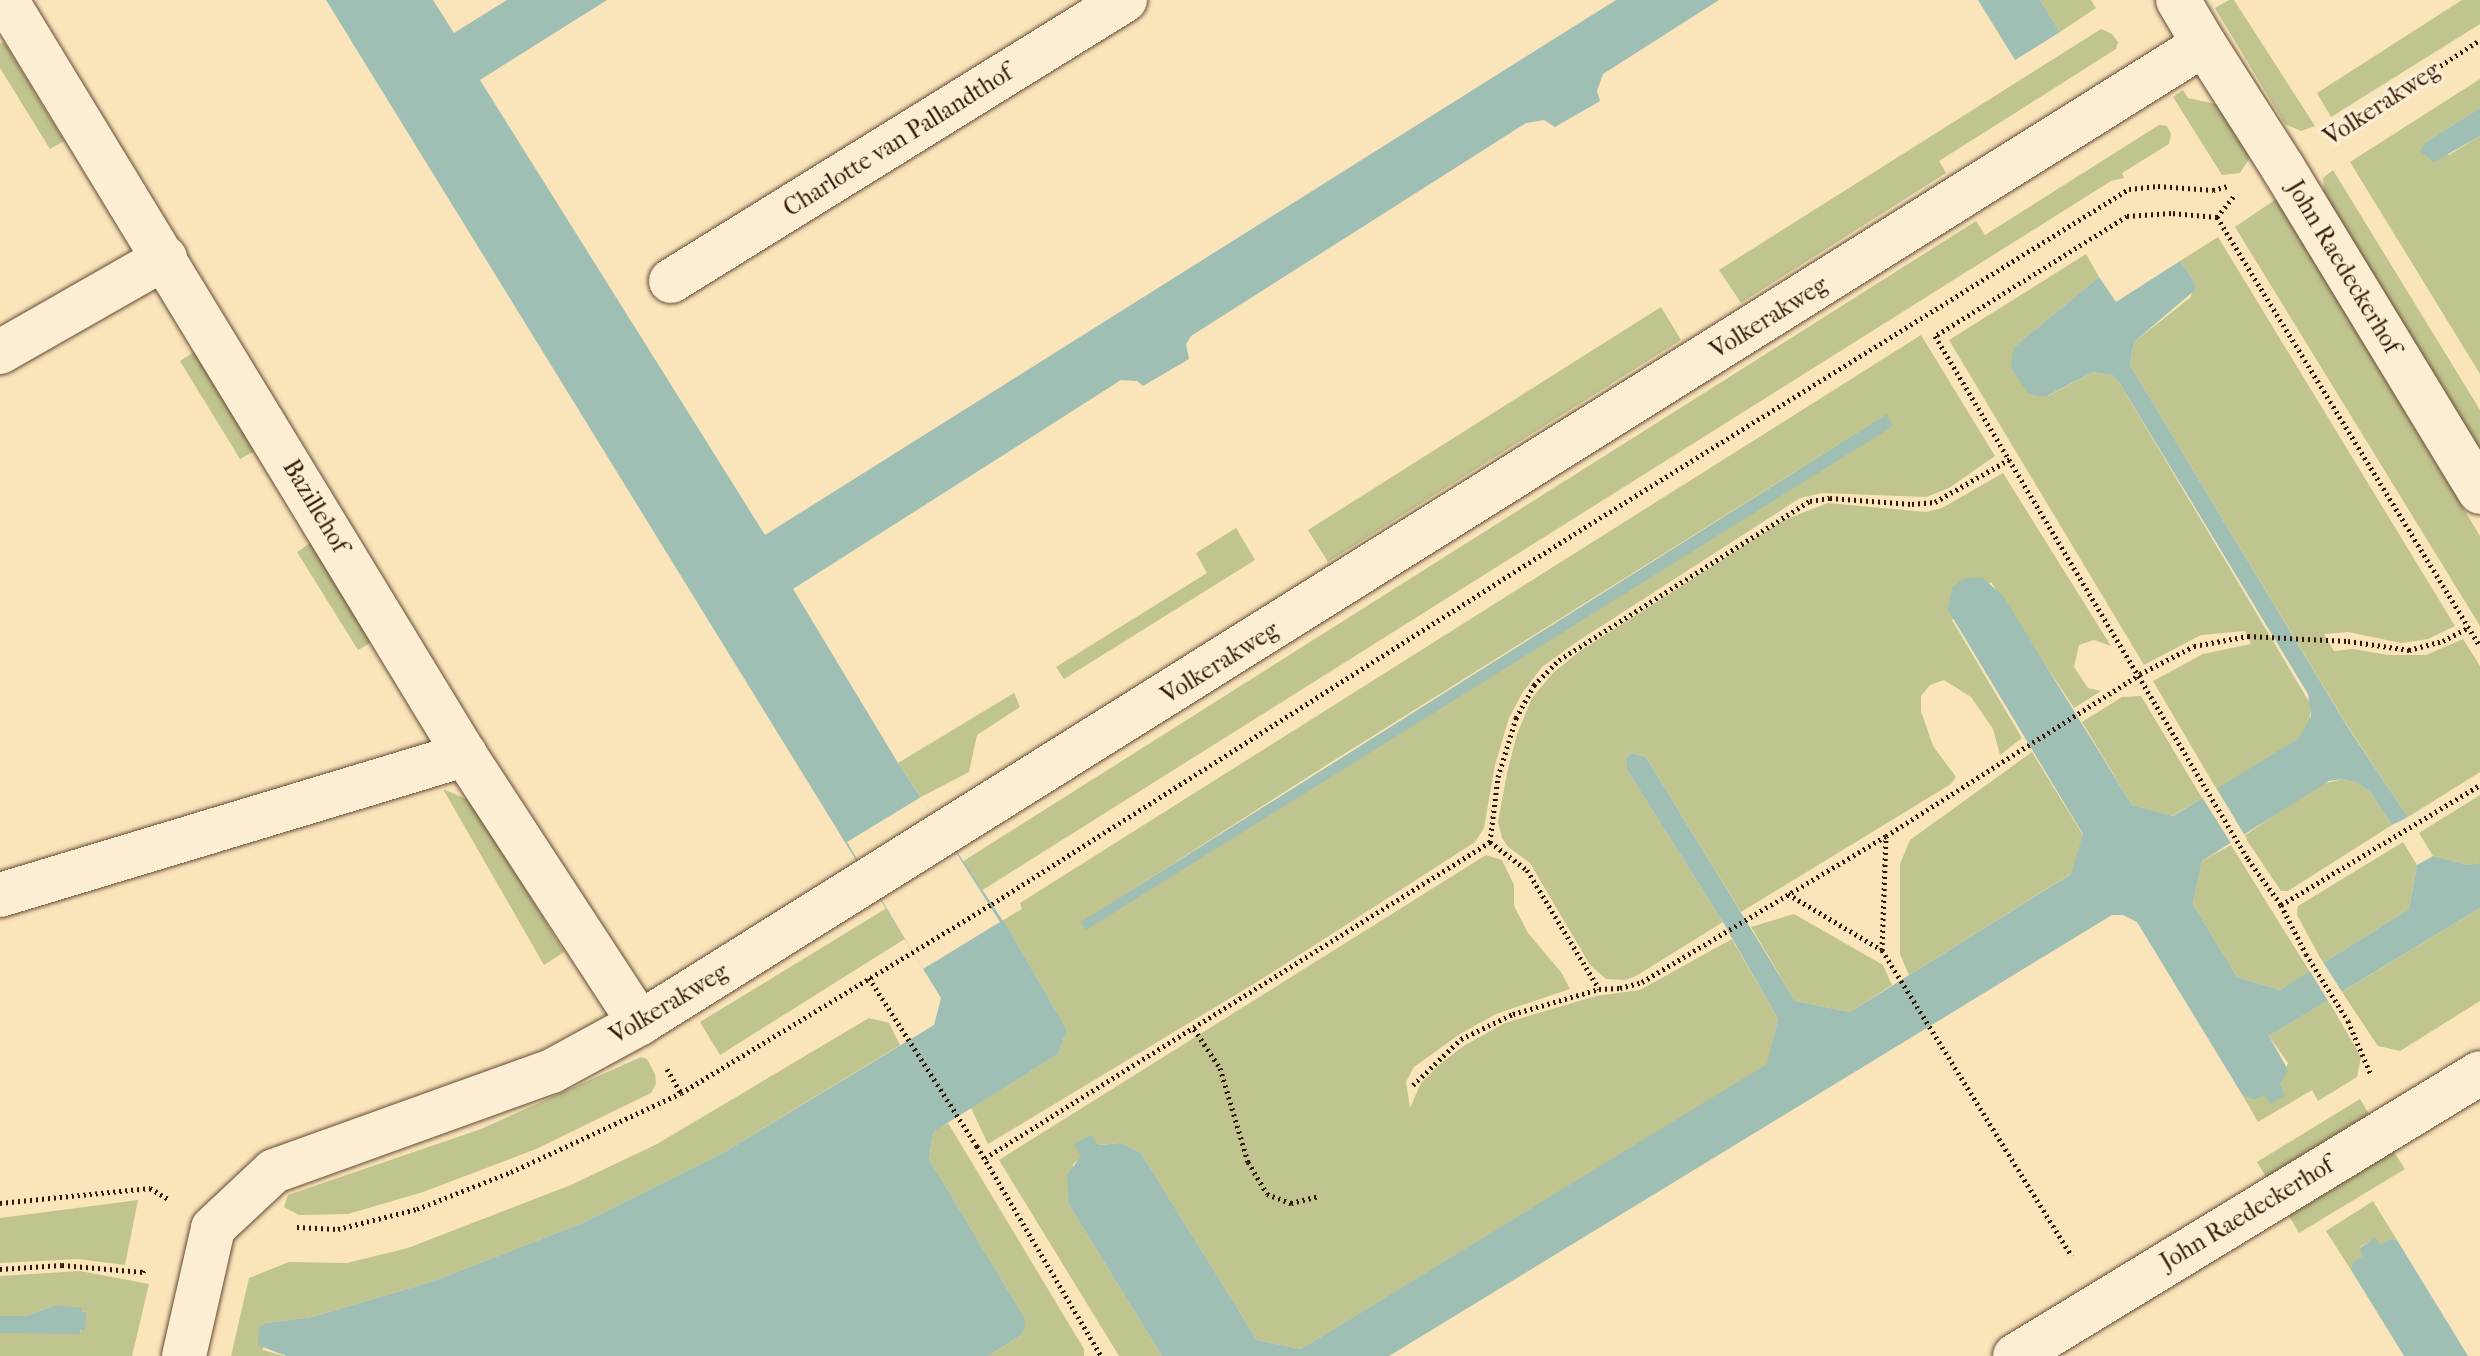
<!DOCTYPE html>
<style>
body{margin:0}
#map{position:relative;width:2480px;height:1356px;overflow:hidden;background:#fae5bb;font-family:"IM FELL French Canon",serif}
div>[style]{position:absolute}
[style*='--x']{left:calc(var(--x)*1px);top:calc(var(--y)*1px);width:calc(var(--w)*1px);rotate:calc(var(--a)*1deg)}
.green>*{inset:0;background:#c0c48e}
.water>*{inset:0;background:#9fbeb4}
.pier>*{inset:0;background:#fae5bb}
.path>*{height:5px;margin-top:-2.5px;transform-origin:0;background:repeating-linear-gradient(90deg,#341607 0 2px,transparent 0 6px)}
.roads{filter:drop-shadow(0 0 2px #664a34) drop-shadow(0 0 2px #664a34)}
.street>*{height:44px;margin:-22px;padding:0 22px;transform-origin:22px;border-radius:22px;background:#fceed3}
.secondary>*{height:44px;margin:-22px;padding:0 22px;transform-origin:22px;border-radius:22px;background:#fceed3}
span{translate:-50% -50%;white-space:nowrap;text-align:center;line-height:1.15;-webkit-text-stroke:7px #fceed3;paint-order:stroke}
.street-label{font-size:24px;color:#341607}
</style>
<div id="map">
<div class="green">
<i style="clip-path:polygon(2040px 0,2091px 0,2096px 8px,2060px 32px)"></i>
<i style="clip-path:polygon(2229px 0,2234px 0,2315px 126px,2301px 131px,2285px 124px,2215px 8px)"></i>
<i style="clip-path:polygon(2462px 0,2480px 0,2480px 24px,2331px 117px,2317px 93px)"></i>
<i style="clip-path:polygon(2101px 29px,2112px 34px,2118px 42px,2116px 49px,1939px 161px,1946px 173px,1741px 303px,1719px 270px)"></i>
<i style="clip-path:polygon(4px 42px,64px 141px,50px 149px,0 68px,0 44px)"></i>
<i style="clip-path:polygon(2480px 79px,2480px 108px,2426px 142px,2449px 155px,2480px 136px,2480px 374px,2350px 162px)"></i>
<i style="clip-path:polygon(2183px 90px,2188px 98px,2220px 105px,2248px 149px,2249px 159px,2240px 173px,2222px 175px,2173px 97px)"></i>
<i style="clip-path:polygon(2159px 125px,2167px 126px,2171px 134px,2169px 144px,2122px 173px,2124px 178px,2111px 181px,720px 1055px,700px 1022px,962px 862px,1976px 221px,1985px 235px)"></i>
<i style="clip-path:polygon(2333px 170px,2480px 410px,2480px 449px,2331px 207px,2324px 193px,2323px 178px)"></i>
<i style="clip-path:polygon(2276px 199px,2480px 536px,2480px 626px,2235px 227px)"></i>
<i style="clip-path:polygon(2218px 237px,2455px 626px,2428px 639px,2401px 643px,2348px 632px,2324px 634px,2334px 651px,2353px 649px,2388px 655px,2426px 655px,2463px 639px,2480px 666px,2480px 772px,2408px 817px,2345px 722px,2130px 365px,2134px 342px,2191px 297px,2194px 281px,2180px 261px)"></i>
<i style="clip-path:polygon(2086px 254px,2099px 277px,2014px 347px,2048px 396px,2093px 372px,2112px 375px,2119px 382px,2311px 705px,2309px 724px,2299px 738px,2217px 790px,2153px 681px,2203px 654px,2251px 644px,2245px 631px,2201px 635px,2144px 665px,1949px 340px)"></i>
<i style="clip-path:polygon(1661px 307px,1681px 340px,1328px 562px,1308px 530px)"></i>
<i style="clip-path:polygon(evenodd,1921px 335px,1995px 456px,1949px 488px,1926px 497px,1822px 493px,1800px 498px,1575px 643px,1542px 667px,1523px 692px,1509px 718px,1495px 765px,1484px 828px,1475px 842px,1257px 982px,988px 1144px,971px 1108px,1058px 1054px,1067px 1030px,1011px 933px,1000px 922px,1022px 909px,1020px 903px,1921px 335px,1887px 414px,1082px 922px,1325px 766px,1887px 414px)"></i>
<i style="clip-path:polygon(194px 352px,255px 451px,240px 459px,180px 361px)"></i>
<i style="clip-path:polygon(2003px 473px,2111px 646px,2094px 640px,2079px 645px,2074px 667px,2088px 688px,2101px 691px,2074px 708px,1991px 582px,1952px 620px,2022px 738px,2000px 755px,1993px 729px,1971px 697px,1944px 680px,1930px 685px,1921px 696px,1921px 711px,1933px 746px,1956px 777px,1951px 784px,1741px 912px,1646px 757px,1632px 753px,1627px 757px,1627px 770px,1723px 922px,1636px 976px,1625px 980px,1606px 979px,1590px 965px,1530px 863px,1508px 847px,1502px 838px,1498px 822px,1507px 773px,1517px 734px,1532px 698px,1553px 673px,1580px 651px,1784px 520px,1828px 503px,1926px 512px,1942px 508px)"></i>
<i style="clip-path:polygon(1236px 528px,1255px 560px,1064px 679px,1056px 667px,1207px 573px,1196px 553px)"></i>
<i style="clip-path:polygon(312px 542px,372px 642px,358px 650px,297px 552px)"></i>
<i style="clip-path:polygon(1014px 693px,1020px 707px,977px 735px,969px 772px,921px 797px,898px 763px)"></i>
<i style="clip-path:polygon(2141px 696px,2202px 798px,2172px 816px,2132px 805px,2082px 722px,2122px 697px)"></i>
<i style="clip-path:polygon(2032px 752px,2083px 835px,2072px 873px,1909px 975px,1900px 954px,1900px 864px,1910px 840px)"></i>
<i style="clip-path:polygon(2343px 779px,2358px 783px,2371px 793px,2392px 825px,2288px 891px,2281px 891px,2244px 836px,2318px 785px)"></i>
<i style="clip-path:polygon(443px 789px,471px 801px,564px 952px,544px 965px)"></i>
<i style="clip-path:polygon(2480px 795px,2480px 863px,2468px 865px,2433px 856px,2419px 833px)"></i>
<i style="clip-path:polygon(2403px 842px,2417px 865px,2409px 909px,2323px 963px,2297px 915px,2298px 906px)"></i>
<i style="clip-path:polygon(2231px 845px,2310px 972px,2280px 990px,2237px 977px,2193px 904px,2202px 861px)"></i>
<i style="clip-path:polygon(1486px 855px,1502px 860px,1514px 885px,1514px 906px,1528px 933px,1561px 972px,1570px 989px,1496px 1014px,1460px 1034px,1414px 1067px,1406px 1082px,1410px 1108px,1421px 1083px,1440px 1064px,1465px 1045px,1505px 1023px,1596px 996px,1640px 990px,1732px 939px,1778px 1019px,1768px 1064px,1301px 1349px,1257px 1340px,1141px 1153px,1121px 1143px,1097px 1145px,1073px 1164px,1069px 1205px,1162px 1356px,1119px 1356px,999px 1160px)"></i>
<i style="clip-path:polygon(2480px 908px,2480px 1001px,2400px 1051px,2378px 1046px,2342px 992px)"></i>
<i style="clip-path:polygon(1794px 914px,1883px 965px,1892px 985px,1850px 1012px,1795px 1001px,1751px 927px)"></i>
<i style="clip-path:polygon(2328px 1000px,2361px 1057px,2357px 1077px,2318px 1101px,2312px 1090px,2258px 1122px,2243px 1096px,2254px 1100px,2280px 1084px,2288px 1063px,2269px 1036px)"></i>
<i style="clip-path:polygon(869px 1018px,889px 1023px,900px 1045px,721px 1154px,582px 1223px,434px 1281px,312px 1317px,267px 1323px,263px 1350px,284px 1356px,231px 1356px,249px 1278px,289px 1262px,347px 1263px,408px 1248px,571px 1185px,657px 1144px)"></i>
<i style="clip-path:polygon(641px 1057px,647px 1059px,655px 1074px,656px 1084px,651px 1093px,536px 1149px,423px 1192px,348px 1214px,299px 1215px,284px 1207px,288px 1195px,481px 1129px)"></i>
<i style="clip-path:polygon(2360px 1099px,2369px 1114px,2266px 1177px,2257px 1162px)"></i>
<i style="clip-path:polygon(948px 1123px,1084px 1349px,1084px 1356px,988px 1356px,1020px 1336px,1024px 1317px,929px 1159px,933px 1131px)"></i>
<i style="clip-path:polygon(2394px 1152px,2405px 1169px,2299px 1233px,2289px 1216px)"></i>
<i style="clip-path:polygon(138px 1200px,125px 1265px,78px 1259px,0 1263px,0 1218px)"></i>
<i style="clip-path:polygon(2373px 1201px,2397px 1240px,2390px 1239px,2380px 1246px,2375px 1239px,2360px 1247px,2364px 1256px,2354px 1262px,2351px 1270px,2326px 1231px)"></i>
<i style="clip-path:polygon(80px 1271px,149px 1284px,132px 1356px,0 1356px,0 1333px,80px 1333px,86px 1312px,56px 1305px,26px 1316px,0 1316px,0 1276px)"></i>
</div>
<div class="water">
<i style="clip-path:polygon(326px 0,433px 0,454px 33px,507px 0,607px 0,480px 80px,765px 535px,1616px 0,1719px 0,1603px 74px,1597px 91px,1600px 101px,1555px 127px,1544px 120px,1526px 123px,1191px 336px,1186px 344px,1189px 359px,1143px 386px,1137px 381px,1121px 380px,793px 589px,898px 763px,1011px 933px,1067px 1030px,1058px 1054px,933px 1132px,929px 1159px,1024px 1317px,1025px 1327px,1020px 1336px,988px 1356px,286px 1356px,258px 1345px,259px 1327px,267px 1323px,312px 1317px,434px 1281px,582px 1223px,721px 1154px,934px 1025px,941px 998px)"></i>
<i style="clip-path:polygon(1978px 0,2040px 0,2060px 32px,2015px 60px)"></i>
<i style="clip-path:polygon(2480px 108px,2480px 136px,2434px 162px,2420px 151px,2426px 142px)"></i>
<i style="clip-path:polygon(2180px 261px,2194px 281px,2195px 290px,2134px 342px,2130px 365px,2347px 726px,2408px 817px,2392px 825px,2371px 793px,2358px 783px,2343px 779px,2329px 781px,2202px 861px,2193px 904px,2237px 977px,2280px 990px,2409px 909px,2417px 865px,2433px 856px,2468px 865px,2480px 863px,2480px 908px,2269px 1036px,2288px 1070px,2280px 1084px,2285px 1095px,2271px 1104px,2264px 1095px,2254px 1100px,2243px 1096px,2137px 922px,2123px 915px,2112px 915px,1389px 1356px,1162px 1356px,1069px 1205px,1067px 1175px,1081px 1156px,1074px 1144px,1091px 1135px,1098px 1145px,1121px 1143px,1141px 1153px,1257px 1340px,1301px 1349px,1767px 1064px,1778px 1019px,1723px 922px,1627px 770px,1627px 757px,1632px 753px,1646px 757px,1795px 1001px,1850px 1012px,2071px 874px,2083px 834px,1948px 610px,1952px 588px,1963px 579px,1982px 577px,2003px 596px,2132px 805px,2173px 816px,2299px 738px,2311px 716px,2308px 694px,2119px 382px,2112px 375px,2093px 372px,2047px 396px,2039px 396px,2028px 393px,2011px 368px,2014px 347px,2099px 277px,2116px 302px)"></i>
<i style="clip-path:polygon(1887px 414px,1893px 426px,1086px 930px,1081px 922px)"></i>
<i style="clip-path:polygon(2375px 1238px,2380px 1245px,2390px 1239px,2397px 1240px,2468px 1356px,2404px 1356px,2351px 1270px,2353px 1262px,2363px 1256px,2360px 1248px)"></i>
<i style="clip-path:polygon(56px 1305px,82px 1308px,81px 1311px,86px 1312px,85px 1330px,80px 1330px,80px 1334px,0 1333px,0 1316px,26px 1316px)"></i>
</div>
<div class="pier">
<i style="clip-path:polygon(2215px 786px,2247px 839px,2234px 848px,2200px 794px)"></i>
<i style="clip-path:polygon(921px 797px,1000px 922px,923px 969px,847px 842px)"></i>
<i style="clip-path:polygon(2321px 959px,2344px 995px,2330px 1004px,2308px 968px)"></i>
</div>
<div class="path">
<i style="--x:2330;--y:138;--w:179;--a:-33.2"></i>
<i style="--x:2217;--y:217;--w:46;--a:-175"></i>
<i style="--x:2171;--y:213;--w:44;--a:176.1"></i>
<i style="--x:2127;--y:216;--w:226;--a:148"></i>
<i style="--x:1935;--y:336;--w:610;--a:59.1"></i>
<i style="--x:2248;--y:859;--w:57;--a:54.3"></i>
<i style="--x:2281;--y:905;--w:55;--a:63"></i>
<i style="--x:2306;--y:954;--w:79;--a:57.9"></i>
<i style="--x:2348;--y:1021;--w:59;--a:66.9"></i>
<i style="--x:2217;--y:217;--w:503;--a:58.49"></i>
<i style="--x:2217;--y:217;--w:28;--a:-51"></i>
<i style="--x:1490;--y:842;--w:46;--a:37.1"></i>
<i style="--x:1527;--y:870;--w:139;--a:58.8"></i>
<i style="--x:1599;--y:989;--w:21;--a:-3"></i>
<i style="--x:1620;--y:988;--w:23;--a:-15"></i>
<i style="--x:1642;--y:982;--w:284;--a:-30.9"></i>
<i style="--x:1886;--y:836;--w:301;--a:-32.5"></i>
<i style="--x:2140;--y:674;--w:61;--a:-27.4"></i>
<i style="--x:2194;--y:646;--w:55;--a:-10.5"></i>
<i style="--x:2248;--y:636;--w:100;--a:2.9"></i>
<i style="--x:2348;--y:641;--w:62;--a:8.4"></i>
<i style="--x:2409;--y:650;--w:35;--a:-15"></i>
<i style="--x:2443;--y:641;--w:30;--a:-28"></i>
<i style="--x:1490;--y:842;--w:65;--a:-83"></i>
<i style="--x:1498;--y:777;--w:62;--a:-73"></i>
<i style="--x:1516;--y:718;--w:38;--a:-61"></i>
<i style="--x:1534;--y:685;--w:35;--a:-45"></i>
<i style="--x:1559;--y:660;--w:297;--a:-32.4"></i>
<i style="--x:1810;--y:501;--w:20;--a:-9"></i>
<i style="--x:1830;--y:498;--w:82;--a:4.2"></i>
<i style="--x:1912;--y:504;--w:23;--a:-5"></i>
<i style="--x:1935;--y:502;--w:86;--a:-29.8"></i>
<i style="--x:1788;--y:894;--w:109;--a:30.8"></i>
<i style="--x:1882;--y:950;--w:360;--a:58.2"></i>
<i style="--x:2281;--y:905;--w:232;--a:-31.1"></i>
<i style="--x:1882;--y:950;--w:114;--a:-88"></i>
<i style="--x:869;--y:978;--w:200;--a:57.3"></i>
<i style="--x:977;--y:1146;--w:244;--a:59.4"></i>
<i style="--x:1194;--y:1029;--w:47;--a:56.3"></i>
<i style="--x:1220;--y:1068;--w:98;--a:73.4"></i>
<i style="--x:1248;--y:1162;--w:37;--a:59"></i>
<i style="--x:1267;--y:1194;--w:26;--a:21"></i>
<i style="--x:1291;--y:1203;--w:29;--a:-14"></i>
<i style="--x:667;--y:1069;--w:28;--a:60"></i>
<i style="--x:1413;--y:1085;--w:66;--a:-43.8"></i>
<i style="--x:1461;--y:1039;--w:58;--a:-25.7"></i>
<i style="--x:1513;--y:1014;--w:90;--a:-16.2"></i>
<i style="--x:985;--y:1158;--w:596;--a:-32.04"></i>
<i style="--x:0;--y:1203;--w:151;--a:-5.7"></i>
<i style="--x:150;--y:1188;--w:21;--a:31"></i>
<i style="--x:297;--y:1227;--w:41;--a:2.8"></i>
<i style="--x:338;--y:1229;--w:81;--a:-14.2"></i>
<i style="--x:417;--y:1209;--w:101;--a:-21.5"></i>
<i style="--x:511;--y:1172;--w:187;--a:-24.9"></i>
<i style="--x:681;--y:1093;--w:364;--a:-31.3"></i>
<i style="--x:992;--y:904;--w:690;--a:-32.45"></i>
<i style="--x:1574;--y:534;--w:653;--a:-31.87"></i>
<i style="--x:2129;--y:189;--w:29;--a:-6"></i>
<i style="--x:2158;--y:186;--w:55;--a:4.2"></i>
<i style="--x:2213;--y:190;--w:16;--a:-15"></i>
<i style="--x:0;--y:1269;--w:62;--a:-3.7"></i>
<i style="--x:62;--y:1265;--w:81;--a:4.9"></i>
<i style="--x:143;--y:1272;--w:4;--a:-63"></i>
</div>
<div class="roads">
<div class="street">
<i style="--x:6;--y:0;--w:884;--a:58.7"></i>
<i style="--x:465;--y:755;--w:320;--a:56.9"></i>
<i style="--x:2204;--y:44;--w:147;--a:57.5"></i>
<i style="--x:2283;--y:168;--w:379;--a:58.7"></i>
<i style="--x:671;--y:281;--w:534;--a:-31.76"></i>
<i style="--x:0;--y:352;--w:190;--a:-29.7"></i>
<i style="--x:0;--y:895;--w:486;--a:-16.8"></i>
<i style="--x:2015;--y:1356;--w:544;--a:-31.32"></i>
</div>
<div class="secondary">
<i style="--x:184;--y:1356;--w:131;--a:-77.2"></i>
<i style="--x:213;--y:1228;--w:83;--a:-43.1"></i>
<i style="--x:274;--y:1171;--w:295;--a:-19.8"></i>
<i style="--x:552;--y:1071;--w:100;--a:-28.6"></i>
<i style="--x:640;--y:1023;--w:1845;--a:-32.04"></i>
<i style="--x:2204;--y:44;--w:51;--a:-120.6"></i>
</div>
</div>
<div class="street-label">
<span style="left:2382px;top:104px;rotate:-33deg">Volkerakweg</span>
<span style="left:898px;top:141px;rotate:-32deg">Charlotte van Pallandthof</span>
<span style="left:2343px;top:267px;rotate:59deg">John Raedeckerhof</span>
<span style="left:1769px;top:318px;rotate:-32deg">Volkerakweg</span>
<span style="left:315px;top:506px;rotate:59deg">Bazillehof</span>
<span style="left:1220px;top:663px;rotate:-32deg">Volkerakweg</span>
<span style="left:669px;top:1004px;rotate:-31deg">Volkerakweg</span>
<span style="left:2247px;top:1214px;rotate:-31deg">John Raedeckerhof</span>
</div>
</div>
